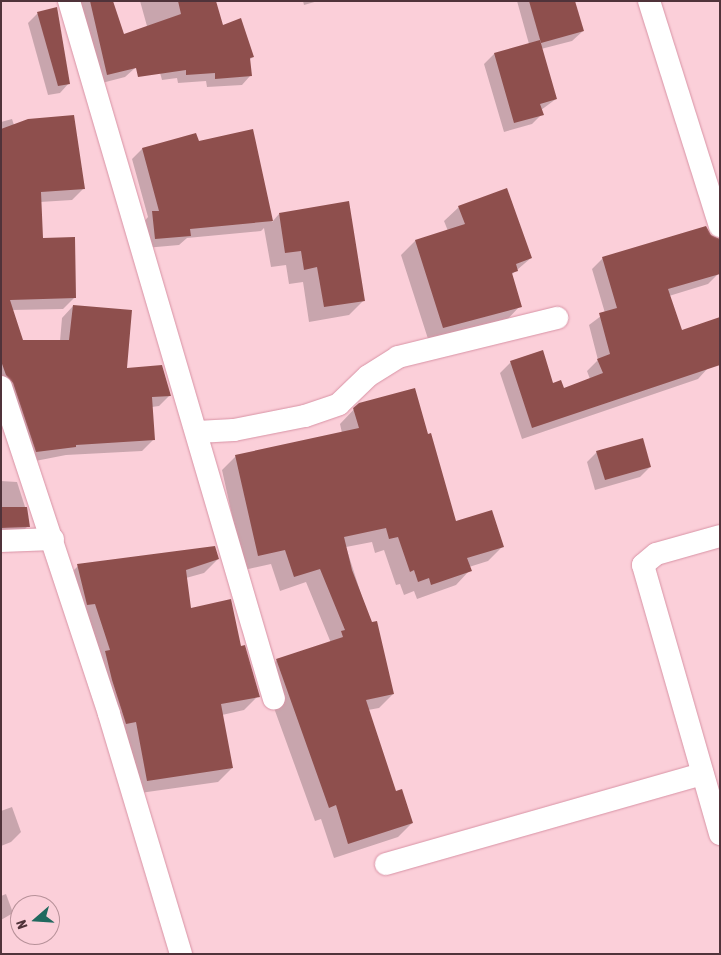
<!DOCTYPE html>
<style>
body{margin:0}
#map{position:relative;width:721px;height:955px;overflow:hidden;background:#fbcfd9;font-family:"Asap Condensed",sans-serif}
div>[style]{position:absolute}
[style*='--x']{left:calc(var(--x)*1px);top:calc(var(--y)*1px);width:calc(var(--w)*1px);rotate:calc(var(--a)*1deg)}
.shadow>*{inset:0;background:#0003}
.building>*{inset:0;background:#8e4f4d}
.roads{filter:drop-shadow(0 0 1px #d893a5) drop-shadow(0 0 1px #d893a5)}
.street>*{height:22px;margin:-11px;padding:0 11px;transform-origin:11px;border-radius:11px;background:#fff}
span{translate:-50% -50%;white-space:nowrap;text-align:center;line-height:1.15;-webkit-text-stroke:5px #fbcfd9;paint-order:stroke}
.frame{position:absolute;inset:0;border:2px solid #50333a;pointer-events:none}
.north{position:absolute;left:10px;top:895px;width:50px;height:50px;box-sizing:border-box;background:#fbcfd9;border:1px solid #b79199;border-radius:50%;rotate:251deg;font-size:14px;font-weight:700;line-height:20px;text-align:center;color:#50333a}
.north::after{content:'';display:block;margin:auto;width:18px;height:22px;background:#21695f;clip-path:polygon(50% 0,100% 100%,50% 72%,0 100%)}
</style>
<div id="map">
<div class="shadow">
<i style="clip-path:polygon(78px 1px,112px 1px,135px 68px,125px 77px,98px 84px)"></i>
<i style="clip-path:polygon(140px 1px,214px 1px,222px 26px,253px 57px,249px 60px,250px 76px,242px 85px,207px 87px,206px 81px,178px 83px,177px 78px,162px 80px)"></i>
<i style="clip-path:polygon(303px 1px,318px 1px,304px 5px)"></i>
<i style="clip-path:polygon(517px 1px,574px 1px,583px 31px,572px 41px,541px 49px,556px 99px,541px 110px,542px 114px,532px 124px,504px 132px,484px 64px,494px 54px,529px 44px)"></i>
<i style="clip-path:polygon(56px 8px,69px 83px,60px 93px,48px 95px,28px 23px,37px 14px)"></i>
<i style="clip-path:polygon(12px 119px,14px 125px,84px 188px,72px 200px,40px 202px,42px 239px,75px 297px,63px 309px,12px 310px,22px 341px,60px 341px,62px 318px,73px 306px,125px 369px,170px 395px,159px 406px,152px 407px,153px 440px,142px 451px,66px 455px,25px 463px,1px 393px,1px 122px)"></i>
<i style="clip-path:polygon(252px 131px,272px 222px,279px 214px,364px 300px,349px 315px,309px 322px,303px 282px,289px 284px,286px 265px,271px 267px,264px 228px,261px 231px,187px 238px,179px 245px,145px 248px,143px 223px,148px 217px,132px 159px,142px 149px,198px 143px)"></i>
<i style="clip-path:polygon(459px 207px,531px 258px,511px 275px,520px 306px,506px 321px,429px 342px,401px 255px,415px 241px,448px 231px,444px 221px)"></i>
<i style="clip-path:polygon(706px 227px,713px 238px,719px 273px,708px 284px,669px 296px,682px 332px,708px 368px,698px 379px,522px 439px,500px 373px,511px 362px,563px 389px,590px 379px,587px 371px,598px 360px,589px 325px,605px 313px,592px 269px,603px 258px)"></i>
<i style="clip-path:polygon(359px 404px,455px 523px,502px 547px,488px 561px,469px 567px,470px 570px,456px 585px,417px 599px,414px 591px,404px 595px,400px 584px,396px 585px,384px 550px,375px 553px,372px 542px,346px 547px,393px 694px,379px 708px,368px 710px,395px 793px,412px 823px,398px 837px,334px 858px,321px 819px,315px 821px,262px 675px,277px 660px,331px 643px,306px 582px,280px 591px,271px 564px,244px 570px,222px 470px,236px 456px,342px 433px,340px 424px)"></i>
<i style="clip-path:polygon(597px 452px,650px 467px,640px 477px,595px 490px,587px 462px)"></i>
<i style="clip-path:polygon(1px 481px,17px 482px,28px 516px,28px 526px,21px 533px,1px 534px)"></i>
<i style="clip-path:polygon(218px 559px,204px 573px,186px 578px,190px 609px,241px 648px,258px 696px,244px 710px,222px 715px,232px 768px,218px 782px,133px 794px,64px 580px,78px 566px)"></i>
<i style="clip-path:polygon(12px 807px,21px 832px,11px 842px,1px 846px,1px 811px)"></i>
<i style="clip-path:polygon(6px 894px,13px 913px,1px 920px,1px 896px)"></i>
</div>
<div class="building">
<i style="clip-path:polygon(90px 1px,113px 1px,124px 34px,181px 14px,178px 1px,216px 1px,223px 25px,241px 18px,254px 57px,250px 58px,252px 76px,215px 79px,215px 73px,186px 75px,186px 70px,138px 77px,136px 68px,107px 75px)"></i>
<i style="clip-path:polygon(529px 1px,575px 1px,584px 31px,541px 43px)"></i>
<i style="clip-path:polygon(57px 7px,70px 84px,58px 86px,37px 12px)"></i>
<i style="clip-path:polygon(540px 40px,557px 99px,540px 104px,544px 115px,514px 123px,494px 53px)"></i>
<i style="clip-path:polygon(74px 115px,85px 189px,41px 192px,43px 238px,75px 237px,76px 298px,10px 300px,23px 340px,69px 340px,73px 305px,132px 310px,127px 368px,162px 365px,171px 396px,152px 397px,155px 440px,76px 445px,76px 447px,36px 452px,13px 383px,6px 375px,1px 361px,1px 129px,28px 119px)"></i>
<i style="clip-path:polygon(253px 129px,273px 221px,190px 229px,191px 236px,155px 239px,152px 211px,159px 211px,142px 148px,196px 133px,199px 141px)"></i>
<i style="clip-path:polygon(507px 188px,532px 258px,516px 264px,518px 271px,512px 273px,522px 307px,443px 328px,415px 240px,465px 224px,458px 206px)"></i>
<i style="clip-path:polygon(349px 201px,365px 301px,324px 307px,317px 267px,304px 270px,301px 251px,285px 253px,279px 213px)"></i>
<i style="clip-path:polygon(706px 226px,711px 235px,720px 239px,720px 274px,668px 289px,682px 330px,720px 317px,720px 365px,532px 428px,510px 361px,543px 350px,553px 383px,561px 380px,564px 388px,603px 373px,597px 359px,610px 354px,599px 313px,617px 308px,602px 257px)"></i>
<i style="clip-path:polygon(415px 388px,428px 434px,431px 433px,456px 521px,492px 510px,504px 547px,467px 558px,472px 571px,431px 585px,429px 578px,418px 582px,414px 570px,410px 572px,398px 537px,389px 539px,386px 528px,344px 537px,352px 570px,372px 622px,377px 621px,394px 694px,366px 700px,396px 791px,402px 789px,413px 823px,348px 844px,336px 805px,329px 808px,276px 659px,343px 637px,341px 631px,345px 630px,320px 569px,294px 577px,285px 550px,258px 556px,235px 455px,359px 428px,353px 408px,359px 403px)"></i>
<i style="clip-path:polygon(643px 438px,651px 467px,605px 480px,596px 451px)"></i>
<i style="clip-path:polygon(1px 507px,27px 507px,30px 527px,1px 528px)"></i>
<i style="clip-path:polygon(215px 546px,219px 559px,186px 570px,191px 608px,231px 599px,241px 646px,245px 645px,260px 697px,221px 704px,233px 768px,147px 781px,136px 722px,126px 724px,112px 680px,105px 651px,110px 650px,95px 604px,87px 605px,77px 564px)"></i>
</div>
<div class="roads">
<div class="street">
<i style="--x:69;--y:1;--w:727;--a:73.63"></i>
<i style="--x:649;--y:1;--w:236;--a:72.5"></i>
<i style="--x:1;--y:387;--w:344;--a:71.7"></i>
<i style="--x:109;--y:714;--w:251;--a:73.3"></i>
<i style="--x:197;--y:432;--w:37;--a:-3"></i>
<i style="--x:234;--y:430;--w:72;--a:-11.2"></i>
<i style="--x:305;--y:416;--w:36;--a:-19"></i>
<i style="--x:339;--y:404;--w:40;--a:-44"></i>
<i style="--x:368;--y:376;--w:36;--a:-32"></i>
<i style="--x:398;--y:357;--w:164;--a:-13.8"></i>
<i style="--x:720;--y:536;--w:66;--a:164.3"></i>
<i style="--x:656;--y:554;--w:17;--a:140"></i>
<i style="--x:643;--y:565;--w:280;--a:74"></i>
<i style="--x:1;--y:541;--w:52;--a:-2.2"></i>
<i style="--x:386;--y:864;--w:329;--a:-15.9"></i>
</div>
</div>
<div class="frame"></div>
<div class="north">N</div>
</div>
